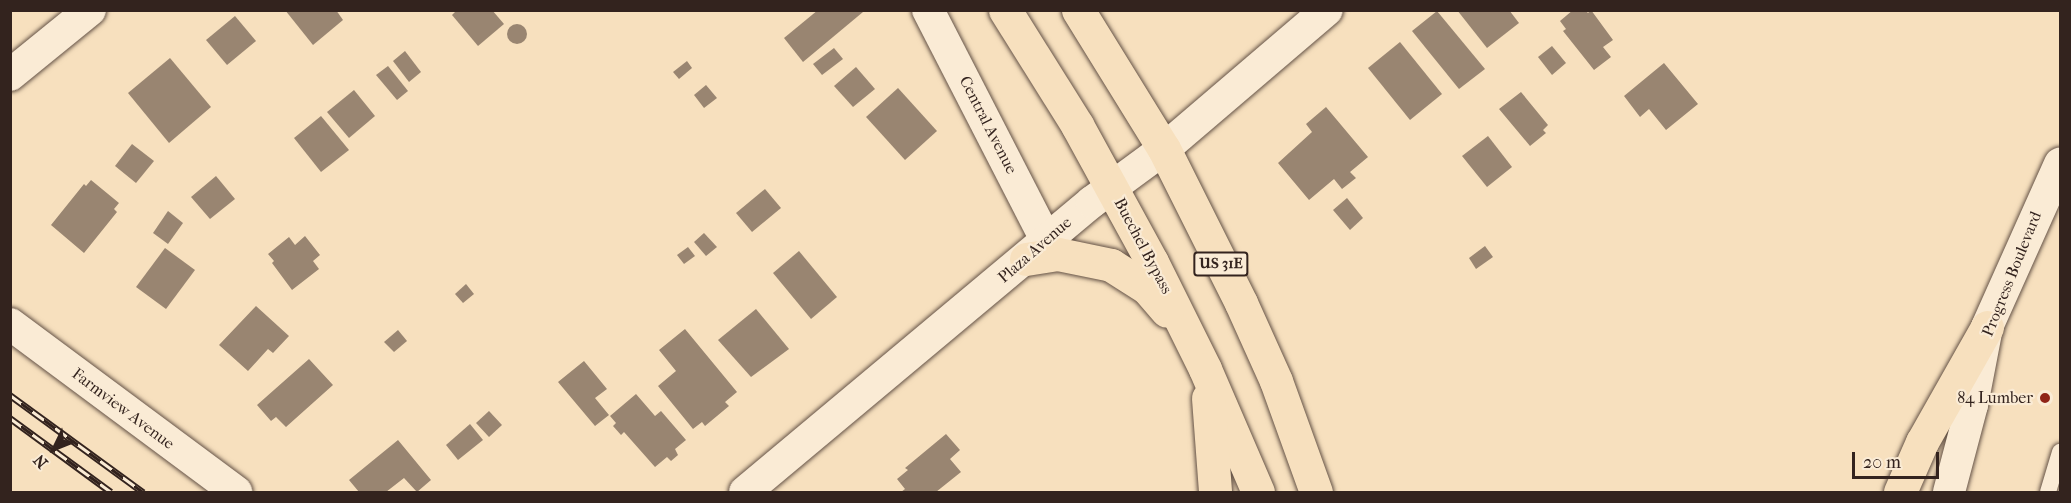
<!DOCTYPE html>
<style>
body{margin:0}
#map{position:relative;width:2071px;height:503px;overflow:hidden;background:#f7e0be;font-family:"IM FELL French Canon",serif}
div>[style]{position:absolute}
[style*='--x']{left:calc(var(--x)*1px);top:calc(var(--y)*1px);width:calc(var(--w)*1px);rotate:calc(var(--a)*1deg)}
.building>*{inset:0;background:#998571}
.round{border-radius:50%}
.roads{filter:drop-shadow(0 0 2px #645246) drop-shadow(0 0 2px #645246)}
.lane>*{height:16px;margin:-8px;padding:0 8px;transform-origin:8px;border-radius:8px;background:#faebd5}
.street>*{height:32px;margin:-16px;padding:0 16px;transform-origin:16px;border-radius:16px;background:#faebd5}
.primary>*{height:33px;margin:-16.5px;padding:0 16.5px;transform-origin:16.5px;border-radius:16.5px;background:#f7e0be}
.rail>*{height:7px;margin-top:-3.5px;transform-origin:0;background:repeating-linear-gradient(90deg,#faebd5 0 14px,#33231e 0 28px);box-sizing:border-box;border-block:2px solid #33231e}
.dots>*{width:16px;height:16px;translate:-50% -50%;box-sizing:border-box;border:3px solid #faebd5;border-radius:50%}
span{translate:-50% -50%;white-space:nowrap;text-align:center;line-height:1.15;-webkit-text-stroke:4.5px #faebd5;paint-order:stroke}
.shield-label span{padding:2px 4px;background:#faebd5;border:2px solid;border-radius:4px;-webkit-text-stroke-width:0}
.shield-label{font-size:15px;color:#33231e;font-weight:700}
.street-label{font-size:16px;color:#33231e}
.poi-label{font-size:16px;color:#33231e}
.right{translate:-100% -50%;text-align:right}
.frame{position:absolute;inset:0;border:12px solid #33231e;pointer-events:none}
.north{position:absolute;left:24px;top:419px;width:60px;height:60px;-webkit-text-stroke:4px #faebd5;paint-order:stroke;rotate:227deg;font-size:16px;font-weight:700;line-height:24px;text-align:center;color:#33231e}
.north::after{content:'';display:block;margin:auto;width:21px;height:27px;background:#33231e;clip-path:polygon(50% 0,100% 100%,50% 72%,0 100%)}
.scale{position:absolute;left:1852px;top:452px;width:87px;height:27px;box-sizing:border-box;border:3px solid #33231e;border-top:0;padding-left:8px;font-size:18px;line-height:21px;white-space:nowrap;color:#33231e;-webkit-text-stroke:4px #faebd5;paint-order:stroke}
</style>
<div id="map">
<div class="building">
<i style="clip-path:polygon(285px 10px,336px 10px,343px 20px,313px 45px)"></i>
<i style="clip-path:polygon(457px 10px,492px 10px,504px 24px,478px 46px,452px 15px)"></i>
<i style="clip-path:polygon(818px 10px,863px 12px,803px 62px,784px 38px)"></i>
<i style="clip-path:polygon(1457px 10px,1509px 10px,1519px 23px,1487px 48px)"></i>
<i style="clip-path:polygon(1573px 10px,1585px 10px,1588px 13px,1591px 10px,1613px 40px,1603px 47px,1611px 57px,1594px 70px,1563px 31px,1566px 29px,1560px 21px)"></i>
<i style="clip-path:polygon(1437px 11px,1485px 69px,1459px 89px,1412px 31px)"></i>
<i style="clip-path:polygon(235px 16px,256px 41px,227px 65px,206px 40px)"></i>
<i class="round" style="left:507px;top:24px;width:20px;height:20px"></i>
<i style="clip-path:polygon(1400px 42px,1442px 94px,1410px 120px,1368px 68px)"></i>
<i style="clip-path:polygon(1552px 46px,1566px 63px,1552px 75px,1538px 57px)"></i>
<i style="clip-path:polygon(834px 48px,843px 59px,822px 75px,813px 64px)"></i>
<i style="clip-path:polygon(405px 51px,421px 72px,409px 82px,393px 61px)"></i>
<i style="clip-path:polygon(170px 58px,211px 107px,169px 143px,128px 93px)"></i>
<i style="clip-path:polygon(687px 61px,692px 68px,679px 79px,673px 72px)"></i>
<i style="clip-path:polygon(1664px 63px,1698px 104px,1666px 130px,1649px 109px,1640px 117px,1624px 96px)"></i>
<i style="clip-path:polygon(388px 66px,408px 91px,397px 100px,376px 75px)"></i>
<i style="clip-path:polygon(856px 67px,875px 89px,853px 107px,834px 86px)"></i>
<i style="clip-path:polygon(706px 85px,717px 98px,704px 108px,694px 95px)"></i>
<i style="clip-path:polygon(898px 88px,937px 131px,905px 160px,866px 117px)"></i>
<i style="clip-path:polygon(354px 90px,375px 116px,349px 138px,327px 112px)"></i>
<i style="clip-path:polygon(1521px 92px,1548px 125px,1543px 130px,1546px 133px,1530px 146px,1499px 109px)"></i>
<i style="clip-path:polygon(1326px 107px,1368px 157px,1350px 172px,1356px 178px,1342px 189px,1334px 179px,1309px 200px,1278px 163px,1312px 132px,1306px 124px)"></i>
<i style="clip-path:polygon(321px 116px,349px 150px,321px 172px,294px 138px)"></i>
<i style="clip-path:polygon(1488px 136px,1512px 167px,1487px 187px,1462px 156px)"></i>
<i style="clip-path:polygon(132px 144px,154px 161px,136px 183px,115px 166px)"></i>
<i style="clip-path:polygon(216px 176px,235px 199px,210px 219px,191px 197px)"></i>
<i style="clip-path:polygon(91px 180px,119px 203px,114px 209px,117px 212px,84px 253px,51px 225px,84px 184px,86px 186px)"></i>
<i style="clip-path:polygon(765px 189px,781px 208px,752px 232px,736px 213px)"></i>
<i style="clip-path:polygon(1347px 198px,1363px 218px,1350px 230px,1333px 210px)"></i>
<i style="clip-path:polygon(168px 211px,183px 223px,168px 244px,153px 233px)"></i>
<i style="clip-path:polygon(704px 233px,717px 247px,706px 256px,694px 242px)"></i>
<i style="clip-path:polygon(305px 236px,320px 255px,313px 261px,319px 269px,292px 290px,272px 263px,274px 261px,268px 254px,289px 237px,295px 245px)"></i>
<i style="clip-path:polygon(1485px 246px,1493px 257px,1476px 269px,1469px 258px)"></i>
<i style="clip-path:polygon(688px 247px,695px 256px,684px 264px,677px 255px)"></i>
<i style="clip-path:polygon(165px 248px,195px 270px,166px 309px,136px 287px)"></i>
<i style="clip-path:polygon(799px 251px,837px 297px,811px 319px,773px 273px)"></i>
<i style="clip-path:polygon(466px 284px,474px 294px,463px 303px,455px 294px)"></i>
<i style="clip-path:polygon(256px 306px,289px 336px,273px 353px,268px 349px,248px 371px,219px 345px)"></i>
<i style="clip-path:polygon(756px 309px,789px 349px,751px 377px,718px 340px)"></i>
<i style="clip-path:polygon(685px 329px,737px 392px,725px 402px,729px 406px,705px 426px,702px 422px,693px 429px,658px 386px,676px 371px,659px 350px)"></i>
<i style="clip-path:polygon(398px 330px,407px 341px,394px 352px,384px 342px)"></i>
<i style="clip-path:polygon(309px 359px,333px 385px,286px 427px,276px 417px,271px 421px,257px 405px)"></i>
<i style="clip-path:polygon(584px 361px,607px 389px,595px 398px,609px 415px,595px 426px,558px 382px)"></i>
<i style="clip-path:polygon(636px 394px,655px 416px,661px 411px,686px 440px,675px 449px,678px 455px,671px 461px,667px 457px,655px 467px,624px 432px,621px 435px,613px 426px,616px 423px,610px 416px)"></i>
<i style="clip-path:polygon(489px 411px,502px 425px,489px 437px,476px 423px)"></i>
<i style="clip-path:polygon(470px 424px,483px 440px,458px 460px,446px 445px)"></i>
<i style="clip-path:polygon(946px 434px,960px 450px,950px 459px,961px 472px,936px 492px,901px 492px,905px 489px,897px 479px,908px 470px,905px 468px)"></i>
<i style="clip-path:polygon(398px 440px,431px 480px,417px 492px,404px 478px,386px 492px,359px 492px,349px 480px)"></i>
</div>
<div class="roads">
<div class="lane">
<i style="--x:2048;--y:492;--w:42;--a:-73.3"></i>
</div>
<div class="street">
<i style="--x:928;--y:10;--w:259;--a:62.8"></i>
<i style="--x:10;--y:75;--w:103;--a:-39.1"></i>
<i style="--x:10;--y:324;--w:282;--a:36.6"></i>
<i style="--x:745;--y:492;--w:452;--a:-39.9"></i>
<i style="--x:1092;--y:202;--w:89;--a:-36.4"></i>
<i style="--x:1164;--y:149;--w:214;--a:-40.5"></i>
<i style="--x:1949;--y:492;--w:90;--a:-75.2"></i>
<i style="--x:1972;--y:405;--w:79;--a:-79.1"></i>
<i style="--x:1987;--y:327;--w:179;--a:-65.9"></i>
</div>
<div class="primary">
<i style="--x:1005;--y:10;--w:136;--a:57.9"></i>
<i style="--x:1077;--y:125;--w:156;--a:61.3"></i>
<i style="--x:1152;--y:262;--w:119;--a:63.6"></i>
<i style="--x:1205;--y:369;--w:134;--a:66.7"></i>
<i style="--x:1078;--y:10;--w:163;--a:58.3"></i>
<i style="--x:1164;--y:149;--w:172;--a:63.4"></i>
<i style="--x:1241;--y:303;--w:85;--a:65.8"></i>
<i style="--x:1276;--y:381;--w:118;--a:70.2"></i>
<i style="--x:1026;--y:259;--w:32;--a:-9"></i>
<i style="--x:1058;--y:254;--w:54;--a:11.7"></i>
<i style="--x:1111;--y:265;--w:43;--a:32.6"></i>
<i style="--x:1147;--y:288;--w:30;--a:49"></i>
<i style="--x:1208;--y:398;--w:94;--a:85.7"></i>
<i style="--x:1900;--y:492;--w:55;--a:-66.3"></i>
<i style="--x:1922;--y:442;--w:132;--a:-60.5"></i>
</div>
</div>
<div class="rail">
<i style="--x:10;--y:395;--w:165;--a:36.1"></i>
<i style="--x:10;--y:418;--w:125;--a:36.2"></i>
</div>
<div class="dots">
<i style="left:2045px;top:398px;background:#8f2418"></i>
</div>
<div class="shield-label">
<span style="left:1221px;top:264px">US 31E</span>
</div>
<div class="street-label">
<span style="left:988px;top:125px;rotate:63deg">Central Avenue</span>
<span style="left:1143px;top:246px;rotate:62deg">Buechel Bypass</span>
<span style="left:1035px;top:250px;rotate:-41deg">Plaza Avenue</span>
<span style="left:2012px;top:274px;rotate:-68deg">Progress Boulevard</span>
<span style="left:123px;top:409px;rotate:37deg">Farmview Avenue</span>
</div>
<div class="poi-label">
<span class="right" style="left:2033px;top:398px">84 Lumber</span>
</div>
<div class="frame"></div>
<div class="north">N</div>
<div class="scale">20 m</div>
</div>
